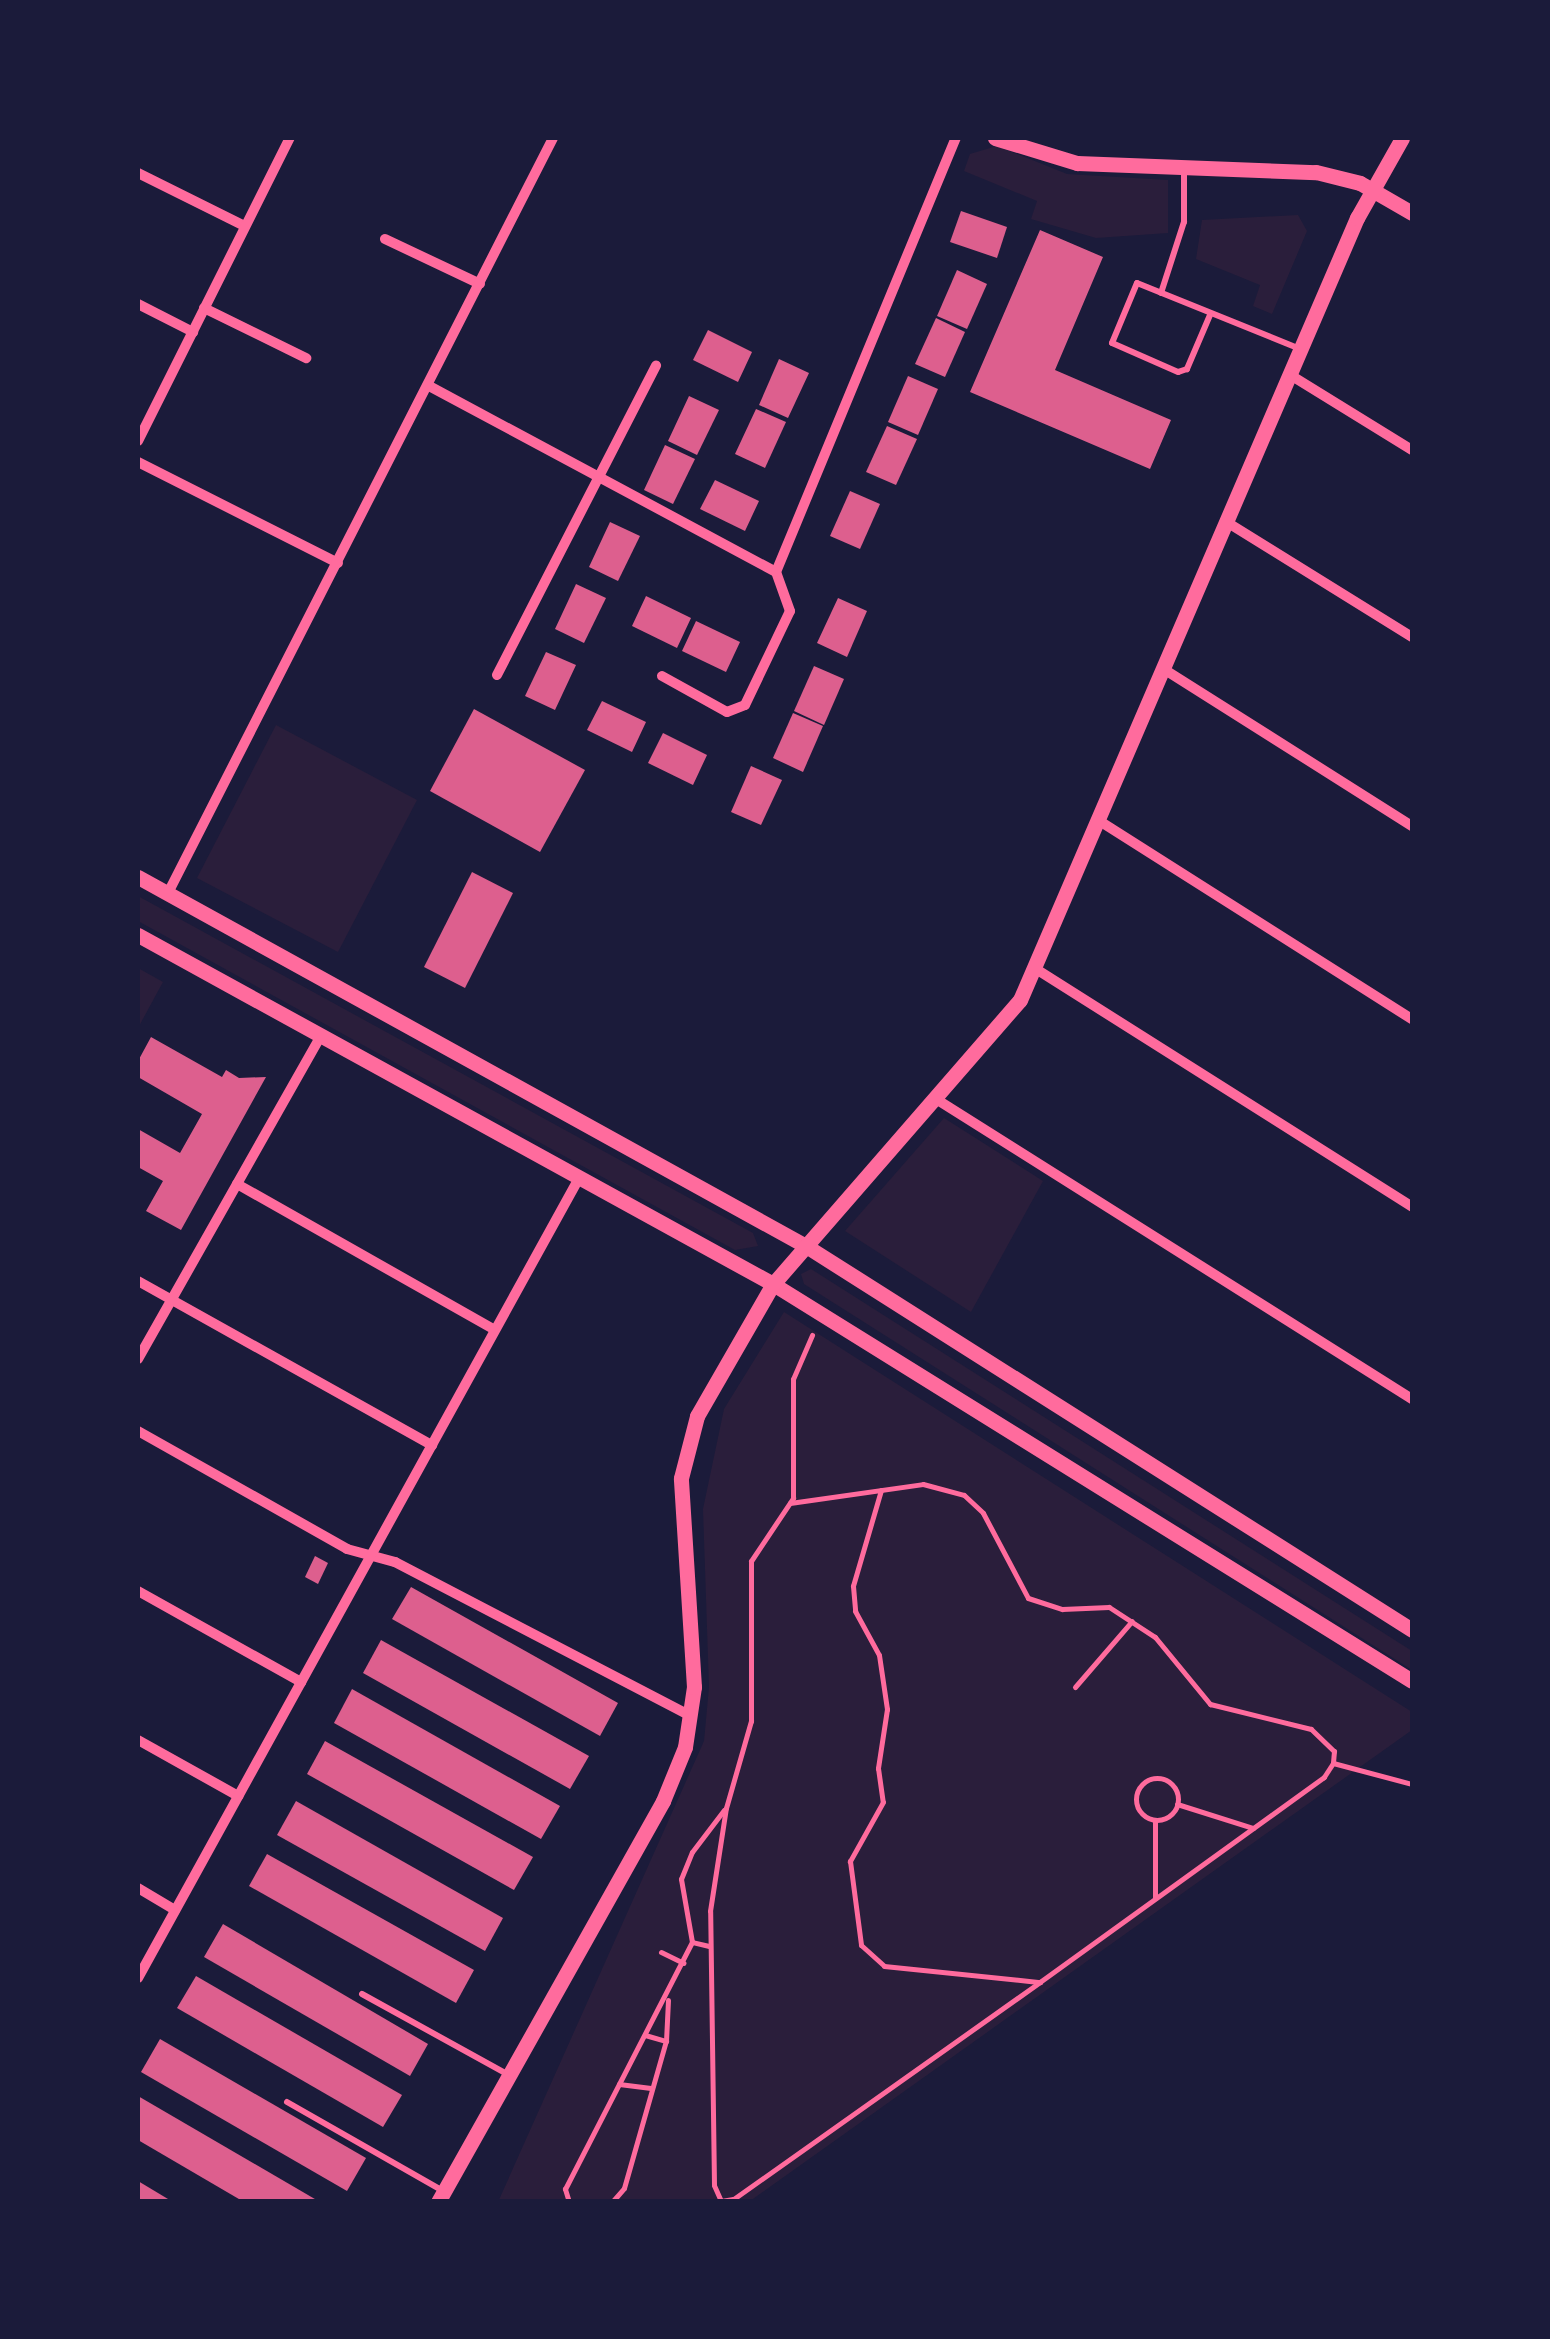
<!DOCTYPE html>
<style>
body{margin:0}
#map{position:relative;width:1550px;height:2339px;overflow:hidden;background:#1b1b3a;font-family:Lora,serif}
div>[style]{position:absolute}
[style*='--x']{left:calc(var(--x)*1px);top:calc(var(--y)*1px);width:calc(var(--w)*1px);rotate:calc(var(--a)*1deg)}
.green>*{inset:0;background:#2a1e3b}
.building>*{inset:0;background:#dd5f8e}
.path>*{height:5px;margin:-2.5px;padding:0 2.5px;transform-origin:2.5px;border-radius:2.5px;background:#ff6b9d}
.path>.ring{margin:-2.5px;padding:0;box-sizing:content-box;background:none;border:5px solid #ff6b9d;border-radius:50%}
.service>*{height:6px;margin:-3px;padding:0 3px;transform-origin:3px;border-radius:3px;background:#ff6b9d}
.minor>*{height:10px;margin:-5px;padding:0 5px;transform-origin:5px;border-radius:5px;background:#ff6b9d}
.tertiary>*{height:15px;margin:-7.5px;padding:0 7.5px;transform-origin:7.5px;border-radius:7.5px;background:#ff6b9d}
span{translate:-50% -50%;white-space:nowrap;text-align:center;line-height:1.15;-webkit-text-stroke:9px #1b1b3a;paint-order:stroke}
.frame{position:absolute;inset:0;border:140px solid #1b1b3a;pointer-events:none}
</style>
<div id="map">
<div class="green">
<i style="clip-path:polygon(997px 146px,1067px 174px,1168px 180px,1168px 233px,1096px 238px,1031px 219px,1037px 201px,964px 171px,970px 154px)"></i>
<i style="clip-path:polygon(1298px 215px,1307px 231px,1272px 314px,1253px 306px,1260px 285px,1196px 259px,1202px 220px)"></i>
<i style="clip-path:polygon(276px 725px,417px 800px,338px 952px,197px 878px)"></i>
<i style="clip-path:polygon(138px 896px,753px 1233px,758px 1246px,735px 1250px,138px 921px)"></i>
<i style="clip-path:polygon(138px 968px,163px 982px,138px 1028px)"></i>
<i style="clip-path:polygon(944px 1118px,1043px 1181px,971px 1312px,845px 1231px)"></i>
<i style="clip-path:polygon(811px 1269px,1412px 1651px,1412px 1670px,804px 1284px,801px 1274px)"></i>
<i style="clip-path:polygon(784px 1312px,1412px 1712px,1412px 1730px,750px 2201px,498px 2202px,704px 1741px,709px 1687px,703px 1509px,724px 1409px)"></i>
</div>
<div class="building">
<i style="clip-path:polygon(961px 211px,1007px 227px,997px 258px,950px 242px)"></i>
<i style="clip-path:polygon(1040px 230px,1103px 257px,1055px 370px,1171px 420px,1150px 469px,970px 392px)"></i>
<i style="clip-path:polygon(957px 270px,987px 284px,967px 329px,937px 316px)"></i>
<i style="clip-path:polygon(936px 318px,965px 332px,945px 377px,915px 364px)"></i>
<i style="clip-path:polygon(708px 330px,752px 352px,738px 382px,693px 360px)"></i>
<i style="clip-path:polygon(779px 359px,809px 373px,788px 418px,759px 405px)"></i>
<i style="clip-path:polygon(908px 376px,938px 389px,918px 435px,888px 422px)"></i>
<i style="clip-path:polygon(689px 396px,719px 410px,697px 455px,668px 441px)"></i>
<i style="clip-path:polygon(756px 409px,786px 422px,765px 468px,735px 454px)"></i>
<i style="clip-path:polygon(887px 426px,917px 439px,896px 485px,866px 472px)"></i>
<i style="clip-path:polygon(665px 445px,695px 459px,673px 504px,644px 490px)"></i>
<i style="clip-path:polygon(715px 480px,759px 501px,745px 531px,700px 509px)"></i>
<i style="clip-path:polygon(850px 491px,880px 504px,860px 549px,830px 536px)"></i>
<i style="clip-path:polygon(610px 522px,640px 536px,618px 581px,589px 567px)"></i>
<i style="clip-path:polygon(576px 584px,606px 598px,584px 643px,555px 629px)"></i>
<i style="clip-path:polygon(646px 596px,691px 618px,677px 648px,632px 626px)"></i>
<i style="clip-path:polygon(838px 598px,867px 611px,847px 657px,817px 643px)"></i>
<i style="clip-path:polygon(696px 621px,740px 642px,726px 672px,682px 651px)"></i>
<i style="clip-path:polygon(546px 652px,576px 665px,555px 710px,525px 696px)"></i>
<i style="clip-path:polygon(814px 666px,844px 679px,824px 725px,794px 711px)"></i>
<i style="clip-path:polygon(602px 701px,646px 722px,632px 752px,587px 730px)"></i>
<i style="clip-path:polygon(474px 709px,585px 770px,540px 852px,430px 791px)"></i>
<i style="clip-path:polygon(793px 713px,823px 726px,803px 772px,773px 758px)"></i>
<i style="clip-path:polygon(663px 733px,707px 755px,693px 785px,648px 763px)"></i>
<i style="clip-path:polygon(751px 766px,782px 780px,761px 825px,731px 812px)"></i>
<i style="clip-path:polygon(472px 872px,513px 893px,465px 988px,424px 967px)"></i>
<i style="clip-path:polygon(151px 1037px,222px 1077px,226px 1070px,239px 1078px,266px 1077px,181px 1230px,146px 1211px,163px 1181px,138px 1167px,138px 1129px,180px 1153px,202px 1114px,138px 1077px,138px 1061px)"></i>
<i style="clip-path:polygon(315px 1556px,328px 1563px,318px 1584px,305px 1577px)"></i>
<i style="clip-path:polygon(411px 1587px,618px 1703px,600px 1736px,392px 1619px)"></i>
<i style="clip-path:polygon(381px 1640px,589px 1756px,570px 1789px,363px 1673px)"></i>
<i style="clip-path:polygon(352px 1689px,560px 1806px,541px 1839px,334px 1723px)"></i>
<i style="clip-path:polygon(325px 1741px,533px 1857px,514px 1890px,307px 1774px)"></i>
<i style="clip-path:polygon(296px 1801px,503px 1918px,485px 1951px,277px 1835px)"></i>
<i style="clip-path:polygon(267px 1854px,474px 1970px,456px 2003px,249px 1886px)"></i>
<i style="clip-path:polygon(223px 1924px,428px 2044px,410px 2076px,204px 1957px)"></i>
<i style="clip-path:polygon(196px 1976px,402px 2095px,383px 2127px,177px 2008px)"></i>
<i style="clip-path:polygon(160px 2039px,366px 2158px,347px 2191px,141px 2072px)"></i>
<i style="clip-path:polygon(138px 2096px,320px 2202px,244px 2202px,138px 2140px)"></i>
<i style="clip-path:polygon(138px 2181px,173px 2202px,138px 2202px)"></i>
</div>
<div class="path">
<i style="--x:881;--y:1490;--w:100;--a:106.3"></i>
<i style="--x:853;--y:1586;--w:25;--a:85"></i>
<i style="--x:855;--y:1611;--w:50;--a:61.4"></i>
<i style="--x:879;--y:1655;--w:55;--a:81.6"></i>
<i style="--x:887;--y:1709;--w:60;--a:98.7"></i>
<i style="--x:878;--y:1768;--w:34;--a:82"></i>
<i style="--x:883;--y:1802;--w:68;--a:119.2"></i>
<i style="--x:850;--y:1861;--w:85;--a:82.5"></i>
<i style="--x:861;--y:1945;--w:31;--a:42"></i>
<i style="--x:884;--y:1966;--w:157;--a:5.9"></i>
<i style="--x:790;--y:1503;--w:134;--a:-8.1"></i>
<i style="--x:923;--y:1484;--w:42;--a:15"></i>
<i style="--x:964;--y:1495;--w:26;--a:43"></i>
<i style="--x:983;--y:1513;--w:96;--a:62.1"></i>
<i style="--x:1028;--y:1598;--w:36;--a:18"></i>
<i style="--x:1062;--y:1609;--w:47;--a:-2.4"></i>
<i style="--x:1109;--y:1607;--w:55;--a:33.1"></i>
<i style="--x:1155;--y:1637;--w:87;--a:50.6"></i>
<i style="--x:1210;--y:1704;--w:104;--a:13.9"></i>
<i style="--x:1311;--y:1729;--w:32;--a:44"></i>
<i style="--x:1334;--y:1751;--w:12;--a:95"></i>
<i style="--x:1333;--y:1763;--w:17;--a:123"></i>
<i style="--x:1324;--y:1777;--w:350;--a:144.2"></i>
<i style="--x:1040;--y:1982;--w:376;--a:144.7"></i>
<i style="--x:733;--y:2199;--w:12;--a:171"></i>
<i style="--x:721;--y:2201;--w:17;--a:-114"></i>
<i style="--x:714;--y:2185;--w:274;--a:-90.8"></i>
<i style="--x:710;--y:1911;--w:104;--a:-81.2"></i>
<i style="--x:726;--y:1808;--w:91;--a:-74"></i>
<i style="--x:751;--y:1721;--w:160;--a:-90"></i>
<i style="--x:751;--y:1561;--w:76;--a:-56.3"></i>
<i style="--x:793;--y:1498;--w:119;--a:-90"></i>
<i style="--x:793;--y:1379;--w:48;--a:-66.6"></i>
<i style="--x:1075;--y:1687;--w:87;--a:-49.2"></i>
<i style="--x:1333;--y:1763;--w:82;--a:14.9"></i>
<i class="ring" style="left:1136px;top:1778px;width:37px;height:37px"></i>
<i style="--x:1177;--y:1804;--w:80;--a:17.5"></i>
<i style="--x:1155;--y:1821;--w:77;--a:90"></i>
<i style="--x:709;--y:1946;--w:17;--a:-167"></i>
<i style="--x:692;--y:1942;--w:64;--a:-99.9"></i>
<i style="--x:681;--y:1879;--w:29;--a:-68"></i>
<i style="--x:692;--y:1852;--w:53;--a:-52.7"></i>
<i style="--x:661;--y:1952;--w:25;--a:26"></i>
<i style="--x:645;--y:2035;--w:22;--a:16"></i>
<i style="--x:619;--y:2084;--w:32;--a:7"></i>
<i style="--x:569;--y:2202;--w:14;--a:-107"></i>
<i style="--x:565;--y:2189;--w:278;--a:-62.8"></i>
<i style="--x:612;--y:2202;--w:18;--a:-49"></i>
<i style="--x:624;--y:2188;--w:153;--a:-74.1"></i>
<i style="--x:666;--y:2041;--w:41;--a:-87.2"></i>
</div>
<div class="service">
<i style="--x:1161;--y:293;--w:75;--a:-72.1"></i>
<i style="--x:1184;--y:222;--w:52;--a:-90"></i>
<i style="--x:1210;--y:315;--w:59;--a:113.1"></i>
<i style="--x:1187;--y:369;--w:9;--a:162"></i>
<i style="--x:1178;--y:372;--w:72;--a:-156.3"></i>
<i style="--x:1112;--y:343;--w:65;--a:-67.4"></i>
<i style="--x:1137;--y:283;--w:174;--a:22"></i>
<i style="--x:362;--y:1994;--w:168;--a:28.9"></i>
<i style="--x:287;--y:2102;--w:180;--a:29.7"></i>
</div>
<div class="minor">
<i style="--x:138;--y:173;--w:119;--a:26.4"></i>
<i style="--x:385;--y:239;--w:105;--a:25.3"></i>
<i style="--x:138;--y:304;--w:62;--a:27"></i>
<i style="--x:204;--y:308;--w:114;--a:26.1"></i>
<i style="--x:1292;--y:376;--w:141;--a:31.7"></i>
<i style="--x:431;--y:387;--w:391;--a:28.2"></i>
<i style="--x:138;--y:441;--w:339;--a:-63.4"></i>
<i style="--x:138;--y:462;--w:224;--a:26.8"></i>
<i style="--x:1225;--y:521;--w:220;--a:31.8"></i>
<i style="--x:1162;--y:668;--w:296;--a:32.3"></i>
<i style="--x:497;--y:675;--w:348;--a:-62.8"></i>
<i style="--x:662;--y:676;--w:74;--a:29"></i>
<i style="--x:727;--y:712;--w:19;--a:-21"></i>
<i style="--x:745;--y:705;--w:104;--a:-64.4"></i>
<i style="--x:790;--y:611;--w:41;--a:-109.7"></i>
<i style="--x:776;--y:572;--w:470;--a:-67.5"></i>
<i style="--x:1098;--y:820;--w:372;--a:32.4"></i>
<i style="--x:168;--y:893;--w:847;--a:-62.98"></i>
<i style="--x:1036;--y:969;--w:445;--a:32.3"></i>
<i style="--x:936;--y:1099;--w:563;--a:32.22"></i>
<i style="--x:237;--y:1184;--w:296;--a:29.5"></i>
<i style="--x:138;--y:1281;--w:337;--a:29.2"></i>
<i style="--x:138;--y:1359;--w:371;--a:-60.5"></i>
<i style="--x:138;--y:1431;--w:240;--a:29.4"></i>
<i style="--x:347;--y:1549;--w:50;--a:15.2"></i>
<i style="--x:395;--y:1562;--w:334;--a:27.5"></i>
<i style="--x:138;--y:1591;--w:187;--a:29.2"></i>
<i style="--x:138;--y:1740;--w:115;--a:29.2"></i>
<i style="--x:138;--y:1888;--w:43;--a:30.7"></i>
<i style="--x:138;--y:1978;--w:913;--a:-61.13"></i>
</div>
<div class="tertiary">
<i style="--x:995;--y:138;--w:86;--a:17"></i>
<i style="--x:1077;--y:163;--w:239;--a:2.2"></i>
<i style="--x:1316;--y:172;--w:45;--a:14"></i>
<i style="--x:1360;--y:183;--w:60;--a:30"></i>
<i style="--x:138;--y:877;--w:763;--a:28.92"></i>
<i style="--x:806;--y:1246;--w:717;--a:32.36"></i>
<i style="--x:138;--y:935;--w:725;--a:28.79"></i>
<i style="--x:773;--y:1284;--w:752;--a:31.85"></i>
<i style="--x:438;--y:2202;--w:460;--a:-60.7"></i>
<i style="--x:663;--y:1801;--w:58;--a:-67.8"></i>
<i style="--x:685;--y:1747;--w:61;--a:-81.5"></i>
<i style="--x:694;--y:1687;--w:209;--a:-93.6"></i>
<i style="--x:681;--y:1478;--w:64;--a:-75.5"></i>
<i style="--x:697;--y:1416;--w:152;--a:-60.1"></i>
<i style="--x:773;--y:1284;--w:376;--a:-49"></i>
<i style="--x:1020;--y:1000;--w:852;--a:-66.69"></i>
<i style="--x:1357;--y:218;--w:92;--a:-60.6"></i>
</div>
<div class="frame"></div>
</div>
